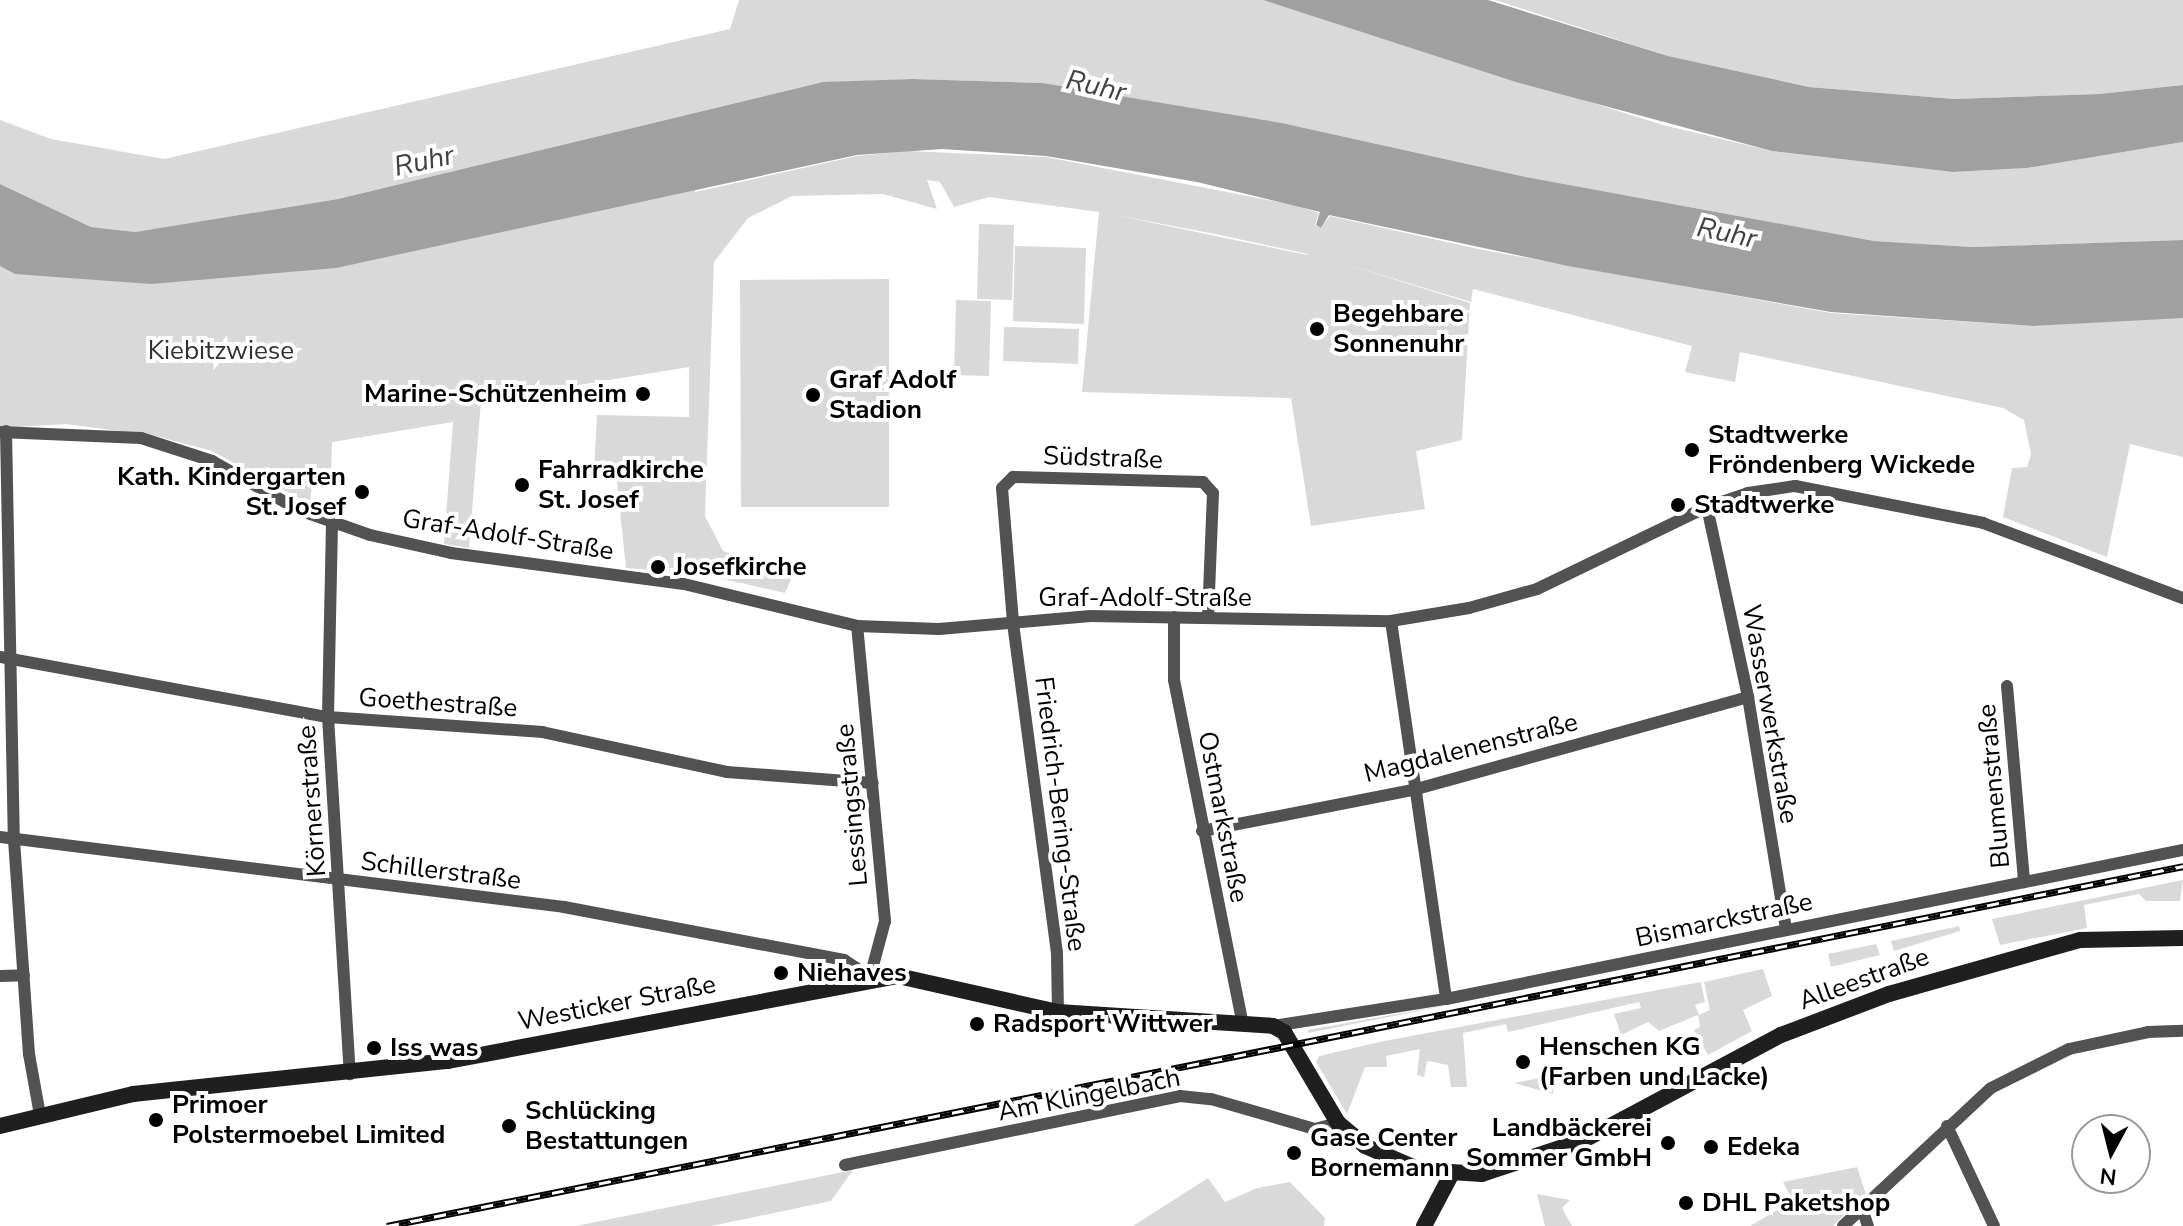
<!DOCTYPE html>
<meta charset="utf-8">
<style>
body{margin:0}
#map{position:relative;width:2183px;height:1226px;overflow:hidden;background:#fff;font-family:"Nunito Sans",sans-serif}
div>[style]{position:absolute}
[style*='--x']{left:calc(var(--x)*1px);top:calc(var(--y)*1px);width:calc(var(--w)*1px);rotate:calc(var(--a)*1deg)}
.green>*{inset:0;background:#d9d9d9}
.round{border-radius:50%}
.water>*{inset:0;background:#a0a0a0}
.street>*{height:12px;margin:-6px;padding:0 6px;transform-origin:6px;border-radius:6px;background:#525252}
.secondary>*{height:16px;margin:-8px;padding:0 8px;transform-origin:8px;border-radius:8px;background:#1f1f1f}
.rail>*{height:7px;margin-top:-3.5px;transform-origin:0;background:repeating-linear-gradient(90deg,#fff 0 12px,#000 0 24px);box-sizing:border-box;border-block:2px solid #000}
.dots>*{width:22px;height:22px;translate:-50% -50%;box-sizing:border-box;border:4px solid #fff;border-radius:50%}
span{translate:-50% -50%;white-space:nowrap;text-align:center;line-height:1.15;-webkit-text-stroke:8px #fff;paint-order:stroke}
.poi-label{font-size:26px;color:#000;font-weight:700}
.left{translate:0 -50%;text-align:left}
.right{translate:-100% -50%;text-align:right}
.park-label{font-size:26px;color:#303030}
.street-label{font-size:26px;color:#000}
.water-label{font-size:28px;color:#414141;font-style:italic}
.north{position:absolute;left:2071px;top:1114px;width:80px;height:80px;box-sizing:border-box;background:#fff;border:2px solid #999;border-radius:50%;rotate:187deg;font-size:22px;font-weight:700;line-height:32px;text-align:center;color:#000}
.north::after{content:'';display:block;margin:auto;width:28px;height:36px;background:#000;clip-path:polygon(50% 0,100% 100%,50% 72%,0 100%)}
</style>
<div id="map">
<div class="green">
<i style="clip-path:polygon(739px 0,1263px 0,1663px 125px,1772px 151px,1953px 172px,2027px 168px,2183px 142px,2183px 240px,1972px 247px,1874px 241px,1526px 177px,1282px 123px,1043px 83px,913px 79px,819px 83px,338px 199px,135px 232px,91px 227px,0 184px,0 120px,51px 139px,164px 159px,730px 29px)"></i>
<i style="clip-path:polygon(1495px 0,2183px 0,2183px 85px,2099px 94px,1954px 99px,1809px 87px,1668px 56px)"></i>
<i style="clip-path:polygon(evenodd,694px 145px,695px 192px,857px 156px,907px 151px,1046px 157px,1294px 205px,1319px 213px,1315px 225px,1321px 228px,1330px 216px,1478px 249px,1831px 313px,2033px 326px,2183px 317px,2183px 457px,2130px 444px,2107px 557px,2003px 517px,2012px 468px,2027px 467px,2031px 454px,2024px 420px,2003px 408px,1740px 352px,1735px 382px,1685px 372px,1692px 346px,1473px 289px,1471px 302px,1342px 263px,1470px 303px,1462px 440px,1416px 451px,1425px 509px,1311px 526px,1291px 398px,1082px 392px,1099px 212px,989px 197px,954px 207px,940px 182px,927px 180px,937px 209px,883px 194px,792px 196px,748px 218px,714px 262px,705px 516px,723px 551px,792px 577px,785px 593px,701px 574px,626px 568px,616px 473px,594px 470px,597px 415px,689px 417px,689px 367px,481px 401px,469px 548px,444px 544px,453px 422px,332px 442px,331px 474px,313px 473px,310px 504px,212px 451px,156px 436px,66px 424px,0 428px,0 236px,65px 255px,694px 145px,1115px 215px,1210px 233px,1308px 254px,1307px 255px,1115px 215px)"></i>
<i style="clip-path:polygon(979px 224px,1014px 225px,1012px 300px,977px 299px)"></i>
<i style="clip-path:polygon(1015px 246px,1086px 248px,1084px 324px,1013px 321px)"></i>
<i style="clip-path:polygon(889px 279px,889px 507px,741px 507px,740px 280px)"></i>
<i style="clip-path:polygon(956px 300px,991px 301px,989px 376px,954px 375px)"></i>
<i style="clip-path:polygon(1004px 327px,1079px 329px,1078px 364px,1003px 361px)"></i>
<i style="clip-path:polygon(2183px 880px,2180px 901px,2146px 901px,2139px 894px,2084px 905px,2087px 928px,2000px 945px,1992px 919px)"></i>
<i style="clip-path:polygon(1959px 926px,1960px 931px,1894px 951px,1891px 941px)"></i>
<i style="clip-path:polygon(1876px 944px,1880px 955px,1831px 967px,1828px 954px)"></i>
<i style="clip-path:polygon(1763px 969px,1772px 996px,1743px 1010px,1752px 1031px,1708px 1055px,1694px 1030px,1700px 1027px,1698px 1015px,1659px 1031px,1648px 1022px,1621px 1035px,1614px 1014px,1641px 1008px,1639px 1002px,1508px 1032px,1506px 1024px,1463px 1033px,1467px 1087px,1451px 1087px,1448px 1065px,1427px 1061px,1424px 1077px,1417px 1075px,1420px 1049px,1386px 1056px,1387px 1067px,1365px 1067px,1347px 1114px,1316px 1062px,1319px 1056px,1384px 1041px,1701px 982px,1705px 1002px,1695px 1005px,1699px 1015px,1710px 1010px,1704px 982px)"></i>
<i class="round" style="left:1812px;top:981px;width:20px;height:20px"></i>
<i style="clip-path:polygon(1464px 1002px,1308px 1033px,1308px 1030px)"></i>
<i style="clip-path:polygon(1545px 1077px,1547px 1083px,1554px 1081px,1553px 1094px,1514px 1083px)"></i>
<i style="clip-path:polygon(1857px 1167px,1866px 1194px,1833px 1226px,1750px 1226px,1793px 1201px,1783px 1182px)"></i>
<i style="clip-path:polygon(853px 1170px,831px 1201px,711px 1226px,576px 1226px)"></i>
<i style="clip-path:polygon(1208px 1178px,1225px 1202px,1257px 1188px,1290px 1182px,1325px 1218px,1324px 1226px,1133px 1226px)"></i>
<i style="clip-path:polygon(1537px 1194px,1570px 1200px,1562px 1208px,1572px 1226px,1545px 1226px)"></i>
</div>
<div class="water">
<i style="clip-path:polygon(1263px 0,1488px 0,1668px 56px,1809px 87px,1954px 99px,2099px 94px,2183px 85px,2183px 142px,2027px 168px,1953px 172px,1772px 151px,1516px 82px)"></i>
<i style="clip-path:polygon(913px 79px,1043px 83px,1282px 123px,1526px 177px,1874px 241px,1972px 247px,2183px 240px,2183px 318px,2033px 326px,1831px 312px,1568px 266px,1329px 215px,1321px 228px,1316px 225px,1320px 212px,1197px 182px,1046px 156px,942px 149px,857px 155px,336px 268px,151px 284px,15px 274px,0 266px,0 184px,91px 227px,135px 232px,338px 199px,823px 82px)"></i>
</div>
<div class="street">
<i style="--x:6;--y:431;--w:409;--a:88.9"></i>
<i style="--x:14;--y:840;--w:215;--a:86"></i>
<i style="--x:29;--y:1054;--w:62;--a:79.8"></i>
<i style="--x:0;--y:432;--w:141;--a:2.4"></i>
<i style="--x:141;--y:438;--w:75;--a:17.9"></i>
<i style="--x:212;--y:461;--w:100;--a:29.4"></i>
<i style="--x:299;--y:510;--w:75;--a:19.4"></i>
<i style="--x:370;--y:535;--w:83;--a:12.5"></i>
<i style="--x:451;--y:553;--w:235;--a:7.6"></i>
<i style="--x:684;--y:584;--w:178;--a:13.6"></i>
<i style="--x:857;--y:626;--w:82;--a:2.1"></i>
<i style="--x:939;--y:629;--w:152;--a:-4.9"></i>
<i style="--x:1090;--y:616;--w:301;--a:1"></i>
<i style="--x:1391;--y:621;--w:79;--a:-9.5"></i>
<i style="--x:1469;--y:608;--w:71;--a:-15.6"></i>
<i style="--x:1537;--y:589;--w:189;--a:-25.8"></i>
<i style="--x:1707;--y:507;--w:43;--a:-18.9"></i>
<i style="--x:1748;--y:493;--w:48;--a:-8.5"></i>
<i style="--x:1795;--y:486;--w:192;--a:11.1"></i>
<i style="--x:1983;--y:523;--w:214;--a:20.6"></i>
<i style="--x:1707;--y:507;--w:194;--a:77.8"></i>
<i style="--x:1748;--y:697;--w:236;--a:80.7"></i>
<i style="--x:332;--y:524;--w:193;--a:91.2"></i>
<i style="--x:328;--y:717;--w:358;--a:86.5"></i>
<i style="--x:1174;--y:617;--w:63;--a:90"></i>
<i style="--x:1174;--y:680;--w:351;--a:78.7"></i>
<i style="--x:1391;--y:621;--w:382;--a:81.7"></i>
<i style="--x:0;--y:657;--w:333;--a:10.4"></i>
<i style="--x:328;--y:717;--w:215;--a:4"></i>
<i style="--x:542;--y:732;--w:189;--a:12.2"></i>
<i style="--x:727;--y:772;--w:146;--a:4.3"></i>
<i style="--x:2007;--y:686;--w:197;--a:85"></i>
<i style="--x:1202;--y:831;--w:215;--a:-11"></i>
<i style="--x:1413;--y:790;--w:348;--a:-15.5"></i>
<i style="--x:0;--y:837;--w:568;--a:7.07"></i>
<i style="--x:564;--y:907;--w:285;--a:10.7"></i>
<i style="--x:844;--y:960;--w:31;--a:33"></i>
<i style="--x:870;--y:977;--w:58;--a:-75"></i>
<i style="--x:885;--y:921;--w:296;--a:-95.4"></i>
<i style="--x:0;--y:976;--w:24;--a:-2"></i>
<i style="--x:1058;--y:1012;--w:59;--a:-91"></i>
<i style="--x:1057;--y:953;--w:334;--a:-97.6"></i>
<i style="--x:1013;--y:622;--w:134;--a:-94.7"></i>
<i style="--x:1002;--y:488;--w:16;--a:-45"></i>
<i style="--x:1013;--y:477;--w:190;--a:1.5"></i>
<i style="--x:1203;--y:482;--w:15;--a:48"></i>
<i style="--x:1213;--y:493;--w:125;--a:92.3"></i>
<i style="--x:1273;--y:1026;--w:175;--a:-8.9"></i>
<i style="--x:1446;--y:999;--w:752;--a:-11.43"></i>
<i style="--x:1947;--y:1126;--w:110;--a:64.8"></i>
<i style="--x:845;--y:1165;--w:342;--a:-11.6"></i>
<i style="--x:1180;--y:1096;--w:31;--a:6"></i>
<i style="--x:1211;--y:1099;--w:108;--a:16.1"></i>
<i style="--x:1315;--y:1129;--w:24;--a:-15"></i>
<i style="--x:1862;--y:1208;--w:19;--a:72"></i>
<i style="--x:1843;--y:1226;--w:202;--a:-43"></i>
<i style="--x:1991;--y:1088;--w:87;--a:-26.6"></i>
<i style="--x:2069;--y:1049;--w:81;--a:-12.1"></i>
<i style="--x:2148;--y:1032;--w:35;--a:-2"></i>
</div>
<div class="secondary">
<i style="--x:0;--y:1126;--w:137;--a:-13.5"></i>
<i style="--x:133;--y:1094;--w:317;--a:-6"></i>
<i style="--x:448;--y:1061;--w:458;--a:-10.7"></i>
<i style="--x:898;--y:976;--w:164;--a:12.7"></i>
<i style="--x:1058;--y:1012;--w:215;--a:3.7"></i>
<i style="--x:1273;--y:1026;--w:13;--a:29"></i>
<i style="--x:1284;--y:1032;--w:106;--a:59.3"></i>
<i style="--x:1338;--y:1123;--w:35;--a:40"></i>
<i style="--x:1365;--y:1146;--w:60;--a:23.6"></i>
<i style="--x:1420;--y:1170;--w:62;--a:3.7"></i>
<i style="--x:1482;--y:1174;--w:108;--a:-18.4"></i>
<i style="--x:1584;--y:1140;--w:223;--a:-28.1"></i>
<i style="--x:1781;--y:1035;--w:116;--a:-20.8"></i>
<i style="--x:1889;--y:994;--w:198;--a:-15.8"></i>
<i style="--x:2080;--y:940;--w:103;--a:-1.1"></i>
<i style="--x:1424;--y:1226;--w:58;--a:-62.1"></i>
</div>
<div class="rail">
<i style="--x:387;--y:1226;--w:1832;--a:-11.33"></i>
</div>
<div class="dots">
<i style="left:1317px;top:329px;background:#000"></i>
<i style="left:643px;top:394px;background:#000"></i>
<i style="left:813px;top:395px;background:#000"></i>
<i style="left:1692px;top:450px;background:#000"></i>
<i style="left:522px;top:485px;background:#000"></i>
<i style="left:362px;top:492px;background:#000"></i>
<i style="left:1678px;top:505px;background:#000"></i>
<i style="left:658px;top:567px;background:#000"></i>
<i style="left:781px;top:973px;background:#000"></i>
<i style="left:977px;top:1024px;background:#000"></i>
<i style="left:374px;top:1048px;background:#000"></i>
<i style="left:1523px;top:1062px;background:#000"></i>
<i style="left:156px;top:1120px;background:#000"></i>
<i style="left:509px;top:1126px;background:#000"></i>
<i style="left:1668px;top:1143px;background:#000"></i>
<i style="left:1711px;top:1147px;background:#000"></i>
<i style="left:1294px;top:1153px;background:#000"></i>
<i style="left:1686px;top:1203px;background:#000"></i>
</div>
<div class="poi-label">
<span class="left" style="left:1333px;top:329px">Begehbare<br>Sonnenuhr</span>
<span class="left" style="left:829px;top:395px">Graf Adolf<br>Stadion</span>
<span class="right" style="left:627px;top:394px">Marine-Schützenheim</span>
<span class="left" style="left:1708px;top:450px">Stadtwerke<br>Fröndenberg Wickede</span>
<span class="left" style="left:538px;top:485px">Fahrradkirche<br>St. Josef</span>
<span class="right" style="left:346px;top:492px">Kath. Kindergarten<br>St. Josef</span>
<span class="left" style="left:1694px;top:505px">Stadtwerke</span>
<span class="left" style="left:674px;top:567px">Josefkirche</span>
<span class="left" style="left:797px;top:973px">Niehaves</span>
<span class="left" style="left:993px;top:1024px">Radsport Wittwer</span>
<span class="left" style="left:1539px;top:1062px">Henschen KG<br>(Farben und Lacke)</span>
<span class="left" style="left:390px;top:1048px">Iss was</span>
<span class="left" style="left:172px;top:1120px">Primoer<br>Polstermoebel Limited</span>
<span class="left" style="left:525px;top:1126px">Schlücking<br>Bestattungen</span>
<span class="right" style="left:1652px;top:1143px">Landbäckerei<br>Sommer GmbH</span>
<span class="left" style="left:1310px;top:1153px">Gase Center<br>Bornemann</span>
<span class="left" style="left:1727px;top:1147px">Edeka</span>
<span class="left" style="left:1702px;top:1203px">DHL Paketshop</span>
</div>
<div class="park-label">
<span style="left:221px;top:351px">Kiebitzwiese</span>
</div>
<div class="street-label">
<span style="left:1103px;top:458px;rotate:2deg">Südstraße</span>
<span style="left:508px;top:535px;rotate:9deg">Graf-Adolf-Straße</span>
<span style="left:1145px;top:598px">Graf-Adolf-Straße</span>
<span style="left:438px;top:703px;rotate:4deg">Goethestraße</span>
<span style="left:1770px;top:714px;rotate:80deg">Wasserwerkstraße</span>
<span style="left:1471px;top:748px;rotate:-14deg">Magdalenenstraße</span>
<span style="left:1994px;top:786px;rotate:-95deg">Blumenstraße</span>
<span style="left:312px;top:801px;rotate:-94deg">Körnerstraße</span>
<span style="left:852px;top:805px;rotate:-95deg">Lessingstraße</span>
<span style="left:1060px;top:814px;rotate:83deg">Friedrich-Bering-Straße</span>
<span style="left:1223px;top:817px;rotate:79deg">Ostmarkstraße</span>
<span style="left:441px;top:871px;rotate:7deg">Schillerstraße</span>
<span style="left:1724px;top:920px;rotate:-12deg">Bismarckstraße</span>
<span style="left:1864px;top:979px;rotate:-20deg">Alleestraße</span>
<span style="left:617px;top:1003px;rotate:-11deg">Westicker Straße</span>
<span style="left:1089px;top:1095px;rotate:-11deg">Am Klingelbach</span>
</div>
<div class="water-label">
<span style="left:1096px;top:86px;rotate:13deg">Ruhr</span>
<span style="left:424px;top:161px;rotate:-12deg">Ruhr</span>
<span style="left:1727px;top:233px;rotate:12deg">Ruhr</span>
</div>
<div class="north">N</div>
</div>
